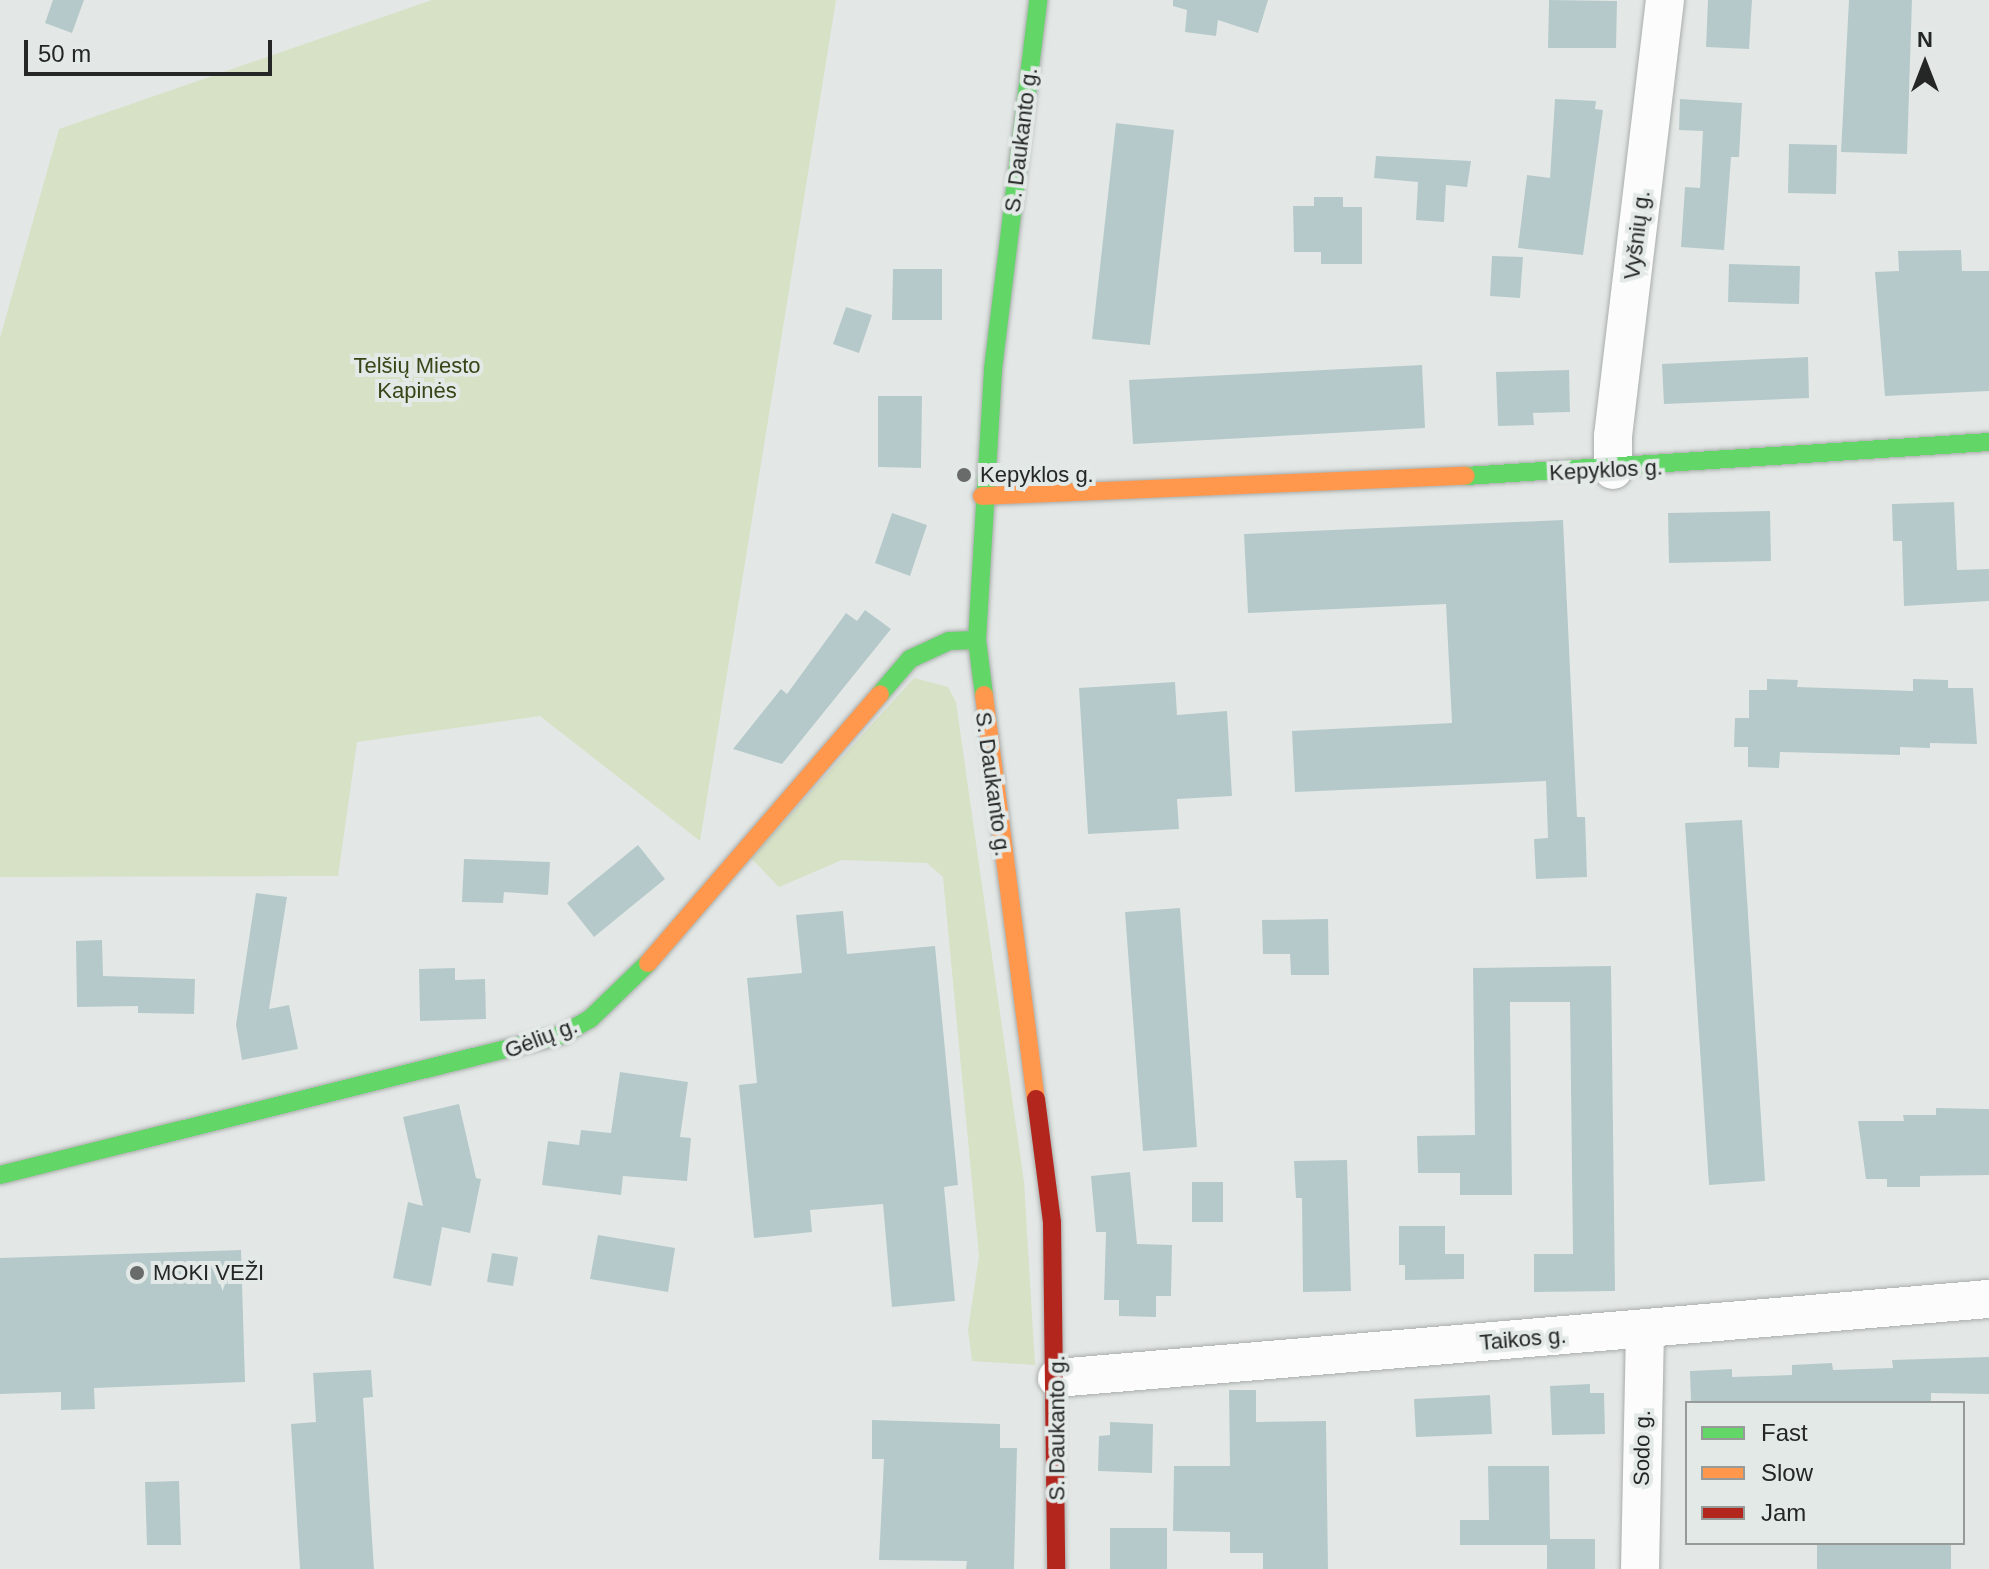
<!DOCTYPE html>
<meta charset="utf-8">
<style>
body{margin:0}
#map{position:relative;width:1989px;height:1569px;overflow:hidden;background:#e3e8e6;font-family:Arial,sans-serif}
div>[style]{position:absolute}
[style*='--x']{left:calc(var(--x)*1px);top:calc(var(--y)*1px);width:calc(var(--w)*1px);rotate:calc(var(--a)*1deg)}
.green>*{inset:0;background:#d6e1c5}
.building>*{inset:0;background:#b6c9ca}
.roads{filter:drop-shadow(0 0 2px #a9adab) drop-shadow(0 0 2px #a9adab)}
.street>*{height:38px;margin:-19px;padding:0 19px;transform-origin:19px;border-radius:19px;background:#fbfcfb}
.fast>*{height:18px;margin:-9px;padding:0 9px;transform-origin:9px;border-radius:9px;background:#63d668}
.slow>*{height:18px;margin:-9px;padding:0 9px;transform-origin:9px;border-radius:9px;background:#ff974d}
.jam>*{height:18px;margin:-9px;padding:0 9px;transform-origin:9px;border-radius:9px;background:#b3261e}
.dots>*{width:22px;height:22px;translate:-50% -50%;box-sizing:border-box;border:4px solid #e2e9e7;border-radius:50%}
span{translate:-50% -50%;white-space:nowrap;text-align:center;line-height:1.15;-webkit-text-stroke:8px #e2e9e7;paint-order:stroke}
.street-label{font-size:22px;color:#252726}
.park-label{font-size:22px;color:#394517}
.poi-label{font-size:22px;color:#252726}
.left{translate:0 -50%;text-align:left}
.legend{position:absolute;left:1685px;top:1401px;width:280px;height:144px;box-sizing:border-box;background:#e2e9e7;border:2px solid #969b9a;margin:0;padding:10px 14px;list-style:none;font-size:24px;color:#252726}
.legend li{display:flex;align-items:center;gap:16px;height:40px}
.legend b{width:40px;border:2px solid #969b9a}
.north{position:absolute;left:1885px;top:24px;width:80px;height:80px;-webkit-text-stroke:6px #e2e9e7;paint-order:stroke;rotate:0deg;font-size:22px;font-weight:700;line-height:32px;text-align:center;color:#252726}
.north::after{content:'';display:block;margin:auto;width:28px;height:36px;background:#252726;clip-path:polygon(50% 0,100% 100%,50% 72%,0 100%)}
.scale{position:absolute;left:24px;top:40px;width:248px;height:36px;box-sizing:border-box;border:4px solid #252726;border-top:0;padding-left:10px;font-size:24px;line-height:28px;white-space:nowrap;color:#252726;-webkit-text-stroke:6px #e2e9e7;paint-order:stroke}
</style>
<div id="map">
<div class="green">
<i style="clip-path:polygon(432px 0,836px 0,700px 841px,540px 716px,357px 742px,338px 876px,0 877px,0 338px,59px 129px)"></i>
<i style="clip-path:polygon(914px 678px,948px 687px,956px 702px,1024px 1182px,1035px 1365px,972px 1361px,968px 1330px,979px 1256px,943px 877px,927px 863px,842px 860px,779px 887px,751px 858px)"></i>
</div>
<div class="building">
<i style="clip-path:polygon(53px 0,84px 0,72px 33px,45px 23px)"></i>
<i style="clip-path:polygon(1173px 0,1268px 0,1258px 33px,1218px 20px,1216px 36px,1185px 32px,1187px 10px,1173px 6px)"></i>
<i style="clip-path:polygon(1549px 0,1617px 1px,1616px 48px,1548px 48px)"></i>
<i style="clip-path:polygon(1708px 0,1752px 0,1749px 49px,1706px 47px)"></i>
<i style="clip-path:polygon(1849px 0,1912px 0,1907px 154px,1841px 152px)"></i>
<i style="clip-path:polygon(1555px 99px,1596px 101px,1595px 109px,1603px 110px,1583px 255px,1518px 248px,1527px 175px,1550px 178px)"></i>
<i style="clip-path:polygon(1680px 99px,1742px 103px,1739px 157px,1731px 157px,1724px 250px,1681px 247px,1685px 187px,1700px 188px,1703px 131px,1679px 130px)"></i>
<i style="clip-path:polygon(1116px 123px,1174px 130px,1150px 345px,1092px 339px)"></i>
<i style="clip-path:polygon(1789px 144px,1837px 145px,1836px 194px,1788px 193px)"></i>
<i style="clip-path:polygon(1376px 156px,1471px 161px,1467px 187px,1446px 185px,1444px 222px,1416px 220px,1418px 182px,1374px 178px)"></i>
<i style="clip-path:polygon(1314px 197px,1343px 197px,1343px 207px,1362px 207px,1362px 264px,1321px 264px,1321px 252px,1294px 252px,1293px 206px,1314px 206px)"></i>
<i style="clip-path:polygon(1961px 250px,1962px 271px,1989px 271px,1989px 391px,1885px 396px,1875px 272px,1899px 271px,1898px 251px)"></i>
<i style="clip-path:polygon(1492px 256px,1523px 257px,1520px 298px,1490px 296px)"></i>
<i style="clip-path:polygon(1729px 264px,1800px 266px,1799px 304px,1728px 302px)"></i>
<i style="clip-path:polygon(893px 269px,942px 269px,942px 320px,892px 320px)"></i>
<i style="clip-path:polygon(846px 307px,872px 315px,859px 353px,833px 344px)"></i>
<i style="clip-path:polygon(1808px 357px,1809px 398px,1664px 404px,1662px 364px)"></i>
<i style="clip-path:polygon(1422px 365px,1425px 428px,1133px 444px,1129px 380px)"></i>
<i style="clip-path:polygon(1569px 370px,1570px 412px,1533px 413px,1534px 425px,1498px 426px,1496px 372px)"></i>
<i style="clip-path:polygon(878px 396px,922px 396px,921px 468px,878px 467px)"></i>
<i style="clip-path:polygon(1954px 502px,1957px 570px,1989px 569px,1989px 601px,1904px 606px,1902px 541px,1893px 541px,1892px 504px)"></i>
<i style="clip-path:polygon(1770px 511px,1771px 561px,1669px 563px,1668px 513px)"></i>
<i style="clip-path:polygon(892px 513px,927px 525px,910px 576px,875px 563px)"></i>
<i style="clip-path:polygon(1563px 520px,1577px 817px,1585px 817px,1587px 877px,1536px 879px,1534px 839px,1548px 838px,1546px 781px,1295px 792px,1292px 731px,1452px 723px,1446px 604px,1248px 613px,1244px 534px)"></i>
<i style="clip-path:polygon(865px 610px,891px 629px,782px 764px,733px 749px,781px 689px,787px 694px,846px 613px,857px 621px)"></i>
<i style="clip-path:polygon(1767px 679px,1798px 680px,1797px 687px,1913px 691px,1913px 679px,1948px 680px,1948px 688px,1973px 688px,1977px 744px,1930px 743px,1930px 748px,1900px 747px,1900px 755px,1780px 752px,1779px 768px,1748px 767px,1748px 747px,1734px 747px,1735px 718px,1749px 718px,1749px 690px,1767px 690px)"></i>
<i style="clip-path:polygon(1175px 682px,1177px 715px,1227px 711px,1232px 796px,1177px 799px,1179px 829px,1088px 834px,1079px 688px)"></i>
<i style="clip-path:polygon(1742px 820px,1765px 1181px,1709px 1185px,1685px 823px)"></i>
<i style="clip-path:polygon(638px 845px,665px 879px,594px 937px,567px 903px)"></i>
<i style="clip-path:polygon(464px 859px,550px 862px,548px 895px,504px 892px,503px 903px,462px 902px)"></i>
<i style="clip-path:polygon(256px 893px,287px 897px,269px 1009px,289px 1005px,298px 1049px,242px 1060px,236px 1025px)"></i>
<i style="clip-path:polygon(1180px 908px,1197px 1147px,1143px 1151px,1125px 912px)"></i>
<i style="clip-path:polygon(843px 911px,847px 954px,935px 946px,958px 1185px,944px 1187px,955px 1301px,892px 1307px,883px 1204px,810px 1210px,812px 1232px,754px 1238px,739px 1085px,757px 1083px,747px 978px,802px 973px,796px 915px)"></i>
<i style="clip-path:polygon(1328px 919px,1329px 975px,1291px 975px,1290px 954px,1263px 954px,1262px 920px)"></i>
<i style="clip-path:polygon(102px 940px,103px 976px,195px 979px,194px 1014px,138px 1013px,138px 1006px,77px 1007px,76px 941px)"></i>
<i style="clip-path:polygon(1611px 966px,1615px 1291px,1534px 1292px,1534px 1254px,1573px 1254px,1570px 1002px,1510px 1002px,1512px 1195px,1460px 1195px,1460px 1173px,1418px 1173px,1417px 1136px,1475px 1135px,1473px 968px)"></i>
<i style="clip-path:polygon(455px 968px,455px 980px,485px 979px,486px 1019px,420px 1021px,419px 969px)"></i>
<i style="clip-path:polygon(620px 1072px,688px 1082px,680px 1137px,691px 1138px,687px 1181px,623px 1176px,621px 1195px,542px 1185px,548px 1141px,579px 1145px,581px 1130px,611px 1133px)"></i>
<i style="clip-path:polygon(459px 1104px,476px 1178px,481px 1179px,470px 1233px,442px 1227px,431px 1286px,393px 1278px,408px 1202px,423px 1206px,403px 1117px)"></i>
<i style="clip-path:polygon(1936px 1108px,1989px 1109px,1989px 1175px,1920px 1176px,1920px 1187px,1887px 1187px,1887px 1179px,1866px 1179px,1858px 1121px,1904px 1121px,1903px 1115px,1936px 1115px)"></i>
<i style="clip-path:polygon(1347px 1160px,1351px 1291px,1303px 1292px,1302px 1198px,1296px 1198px,1294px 1161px)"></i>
<i style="clip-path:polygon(1130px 1172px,1137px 1244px,1172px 1245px,1171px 1296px,1156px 1296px,1156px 1317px,1119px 1316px,1119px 1300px,1104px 1300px,1106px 1232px,1096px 1232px,1091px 1176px)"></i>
<i style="clip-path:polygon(1192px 1182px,1223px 1182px,1223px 1222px,1192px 1222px)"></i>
<i style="clip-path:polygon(1399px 1226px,1445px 1226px,1445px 1254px,1464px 1254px,1464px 1279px,1405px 1280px,1405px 1265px,1399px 1265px)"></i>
<i style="clip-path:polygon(598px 1235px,675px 1248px,668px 1292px,590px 1279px)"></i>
<i style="clip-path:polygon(241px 1250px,245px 1382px,94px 1388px,95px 1409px,61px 1410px,61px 1392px,0 1394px,0 1258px)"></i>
<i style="clip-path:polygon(492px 1253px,518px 1257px,513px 1286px,487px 1282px)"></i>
<i style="clip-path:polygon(1989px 1357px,1989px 1394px,1931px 1393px,1931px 1402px,1691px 1403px,1690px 1371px,1732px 1369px,1732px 1377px,1792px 1375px,1792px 1365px,1832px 1363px,1833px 1370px,1893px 1368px,1892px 1360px)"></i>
<i style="clip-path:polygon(371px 1370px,373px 1397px,363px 1398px,374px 1569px,300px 1569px,291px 1424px,316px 1422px,313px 1373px)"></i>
<i style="clip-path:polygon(1590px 1384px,1590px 1393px,1604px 1393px,1605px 1434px,1552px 1435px,1550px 1386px)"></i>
<i style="clip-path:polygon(1229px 1390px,1256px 1390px,1256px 1422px,1326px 1421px,1328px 1569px,1263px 1569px,1263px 1553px,1230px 1553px,1230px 1532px,1173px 1531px,1174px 1466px,1230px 1466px)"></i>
<i style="clip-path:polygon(1490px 1395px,1492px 1434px,1416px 1437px,1414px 1399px)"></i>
<i style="clip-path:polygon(872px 1420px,1000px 1424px,1000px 1448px,1017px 1448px,1014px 1569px,966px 1569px,967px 1561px,879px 1560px,884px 1459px,872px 1459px)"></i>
<i style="clip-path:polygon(1110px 1422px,1153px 1424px,1152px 1473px,1098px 1471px,1099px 1436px,1110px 1435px)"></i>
<i style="clip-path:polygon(1488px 1466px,1549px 1466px,1550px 1539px,1595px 1539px,1595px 1569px,1547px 1569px,1547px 1545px,1460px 1545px,1460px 1520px,1489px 1520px)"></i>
<i style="clip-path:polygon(179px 1481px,181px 1545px,147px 1545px,145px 1482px)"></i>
<i style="clip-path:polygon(1110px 1528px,1167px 1528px,1167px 1569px,1110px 1569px)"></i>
<i style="clip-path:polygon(1817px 1543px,1951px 1543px,1951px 1569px,1817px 1569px)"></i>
</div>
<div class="roads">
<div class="street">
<i style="--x:1613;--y:470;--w:34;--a:-90"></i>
<i style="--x:1613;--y:436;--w:439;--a:-83.2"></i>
<i style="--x:1057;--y:1378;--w:935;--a:-4.85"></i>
<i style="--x:1640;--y:1569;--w:241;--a:-88.8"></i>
</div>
<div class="fast">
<i style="--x:1466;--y:476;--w:524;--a:-3.72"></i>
<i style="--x:880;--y:694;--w:46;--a:-49.4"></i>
<i style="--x:910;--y:659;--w:43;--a:-24.8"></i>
<i style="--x:949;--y:641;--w:28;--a:-2"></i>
<i style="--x:984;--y:695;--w:55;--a:-97.3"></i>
<i style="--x:977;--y:640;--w:271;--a:-86.6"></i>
<i style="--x:993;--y:369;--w:372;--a:-83"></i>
<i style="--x:0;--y:1175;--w:579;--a:-13.99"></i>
<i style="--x:562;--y:1035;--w:32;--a:-30"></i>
<i style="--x:590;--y:1019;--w:81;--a:-44"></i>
</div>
<div class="slow">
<i style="--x:982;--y:496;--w:484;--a:-2.4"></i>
<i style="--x:984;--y:695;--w:407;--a:82.7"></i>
<i style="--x:648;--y:963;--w:355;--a:-49.2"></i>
</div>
<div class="jam">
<i style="--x:1036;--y:1099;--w:125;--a:82.6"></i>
<i style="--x:1052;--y:1223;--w:346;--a:89.3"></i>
</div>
</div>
<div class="dots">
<i style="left:964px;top:475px;background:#686b69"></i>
<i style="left:137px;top:1273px;background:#686b69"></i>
</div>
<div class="street-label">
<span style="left:1021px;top:140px;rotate:-83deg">S. Daukanto g.</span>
<span style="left:1637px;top:235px;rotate:-83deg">Vyšnių g.</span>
<span style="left:1606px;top:470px;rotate:-3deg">Kepyklos g.</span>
<span style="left:993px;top:784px;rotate:82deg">S. Daukanto g.</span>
<span style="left:541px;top:1038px;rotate:-21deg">Gėlių g.</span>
<span style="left:1523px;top:1339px;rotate:-5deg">Taikos g.</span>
<span style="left:1057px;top:1428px;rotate:-90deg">S. Daukanto g.</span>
<span style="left:1642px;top:1448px;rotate:-89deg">Sodo g.</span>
</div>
<div class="park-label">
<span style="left:417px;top:378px">Telšių Miesto<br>Kapinės</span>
</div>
<div class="poi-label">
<span class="left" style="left:980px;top:475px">Kepyklos g.</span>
<span class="left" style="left:153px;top:1273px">MOKI VEŽI</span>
</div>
<ul class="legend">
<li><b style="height:10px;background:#63d668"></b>Fast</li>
<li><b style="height:10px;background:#ff974d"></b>Slow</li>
<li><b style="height:10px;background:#b3261e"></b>Jam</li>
</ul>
<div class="north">N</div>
<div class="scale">50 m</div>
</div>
